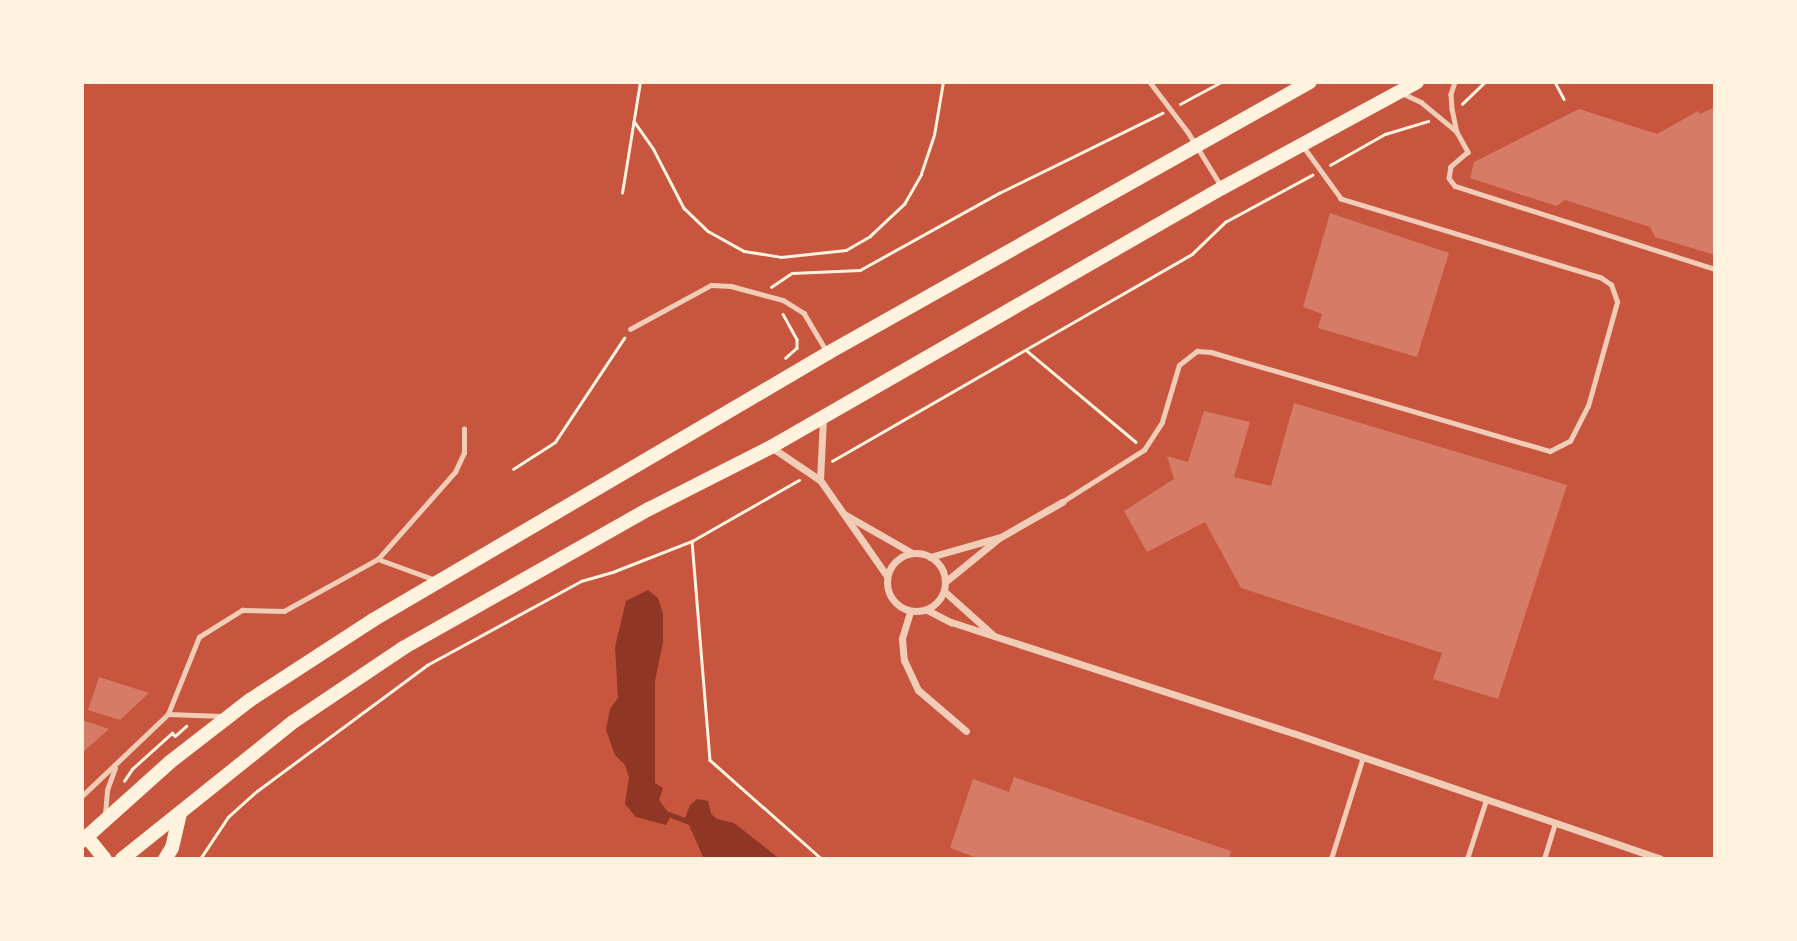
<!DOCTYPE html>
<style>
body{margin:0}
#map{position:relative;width:1797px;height:941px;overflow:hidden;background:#c8553d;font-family:"Libre Baskerville",serif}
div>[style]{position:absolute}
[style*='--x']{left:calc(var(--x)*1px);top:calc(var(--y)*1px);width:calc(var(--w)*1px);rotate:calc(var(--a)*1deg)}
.water>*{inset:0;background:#8f3625}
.stream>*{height:5px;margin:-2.5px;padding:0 2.5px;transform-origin:2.5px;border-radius:2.5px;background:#8f3625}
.building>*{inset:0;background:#d67c66}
.path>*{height:2.5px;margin:-1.25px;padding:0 1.25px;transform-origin:1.25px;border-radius:1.25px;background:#fff3e0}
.service>*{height:4.5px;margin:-2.25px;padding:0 2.25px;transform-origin:2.25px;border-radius:2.25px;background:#f1ccb7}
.minor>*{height:7px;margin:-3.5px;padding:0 3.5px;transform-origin:3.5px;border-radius:3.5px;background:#f1ccb7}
.minor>.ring{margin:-3.5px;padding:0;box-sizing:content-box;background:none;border:7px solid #f1ccb7;border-radius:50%}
.primary>*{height:14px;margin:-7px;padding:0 7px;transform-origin:7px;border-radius:7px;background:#fff3e0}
.trunk>*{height:14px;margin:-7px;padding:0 7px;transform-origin:7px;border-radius:7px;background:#fff3e0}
span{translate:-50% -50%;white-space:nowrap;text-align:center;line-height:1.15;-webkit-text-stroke:7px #fff3e0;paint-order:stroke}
.frame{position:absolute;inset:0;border:84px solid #fff3e0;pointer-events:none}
</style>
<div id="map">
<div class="water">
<i style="clip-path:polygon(648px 590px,658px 598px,663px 614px,663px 642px,655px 681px,655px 783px,663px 788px,659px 800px,671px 816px,666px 825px,636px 817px,625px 804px,629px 777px,625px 765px,615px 755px,606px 730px,610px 709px,618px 698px,615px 647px,626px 601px)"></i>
<i style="clip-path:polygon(697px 799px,708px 801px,711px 814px,717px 819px,734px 823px,780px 859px,704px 859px,689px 825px,684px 821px,690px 805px)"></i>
</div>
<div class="stream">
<i style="--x:666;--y:813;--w:26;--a:21"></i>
</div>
<div class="building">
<i style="clip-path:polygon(1715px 107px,1715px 255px,1655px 237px,1650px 227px,1565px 200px,1556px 206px,1470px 178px,1474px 162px,1579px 109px,1657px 134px,1698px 111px,1700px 114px)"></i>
<i style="clip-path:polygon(1330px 213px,1449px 253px,1417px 357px,1318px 328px,1322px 314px,1303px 307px)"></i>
<i style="clip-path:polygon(1294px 403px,1567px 485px,1498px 699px,1433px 679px,1442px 653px,1241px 588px,1205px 522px,1147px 552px,1124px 511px,1174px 479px,1167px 456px,1188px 462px,1204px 411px,1250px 422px,1234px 477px,1271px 486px)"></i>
<i style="clip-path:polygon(99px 677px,149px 693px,120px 720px,88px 710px)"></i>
<i style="clip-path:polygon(82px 720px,109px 729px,82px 753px)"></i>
<i style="clip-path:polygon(1014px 777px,1231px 851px,1229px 859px,980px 859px,950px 848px,973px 779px,1009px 792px)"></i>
</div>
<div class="path">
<i style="--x:1555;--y:82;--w:19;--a:62"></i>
<i style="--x:1180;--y:104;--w:47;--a:-28.2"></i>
<i style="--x:1462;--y:104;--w:32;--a:-44"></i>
<i style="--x:634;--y:121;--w:33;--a:55"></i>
<i style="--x:653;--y:148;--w:68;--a:62.7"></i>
<i style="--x:684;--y:208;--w:33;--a:44"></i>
<i style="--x:708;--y:231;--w:41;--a:29.1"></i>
<i style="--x:744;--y:251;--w:37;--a:9"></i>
<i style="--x:781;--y:257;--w:65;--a:-6.1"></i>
<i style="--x:846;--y:250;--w:28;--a:-30"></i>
<i style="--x:870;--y:236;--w:47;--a:-43.3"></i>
<i style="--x:904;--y:204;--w:34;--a:-60"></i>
<i style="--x:921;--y:174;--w:41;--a:-71.6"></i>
<i style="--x:934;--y:135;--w:54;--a:-80.4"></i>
<i style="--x:1330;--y:165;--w:63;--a:-29.4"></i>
<i style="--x:1385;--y:134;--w:45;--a:-16.8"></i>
<i style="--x:622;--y:193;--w:112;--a:-80.8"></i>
<i style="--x:771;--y:287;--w:25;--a:-34"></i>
<i style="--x:792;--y:273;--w:68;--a:-2.5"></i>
<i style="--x:860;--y:270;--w:159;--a:-29"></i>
<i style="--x:999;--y:193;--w:182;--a:-26.1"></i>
<i style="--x:783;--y:314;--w:29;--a:61"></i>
<i style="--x:797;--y:339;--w:9;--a:90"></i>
<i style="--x:797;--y:348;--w:15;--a:138"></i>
<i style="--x:1026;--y:350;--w:143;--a:39.9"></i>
<i style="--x:832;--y:461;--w:415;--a:-29.9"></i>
<i style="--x:1192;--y:254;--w:46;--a:-44.1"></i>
<i style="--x:1225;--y:222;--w:99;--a:-28.4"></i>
<i style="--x:513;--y:469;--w:50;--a:-32.7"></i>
<i style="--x:555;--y:442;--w:125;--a:-56.4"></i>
<i style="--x:692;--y:541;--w:220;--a:85.3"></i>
<i style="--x:710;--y:760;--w:149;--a:41.5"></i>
<i style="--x:124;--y:781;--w:14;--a:-56"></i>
<i style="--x:132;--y:769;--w:54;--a:-42"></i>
<i style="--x:172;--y:733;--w:4;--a:45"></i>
<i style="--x:175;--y:736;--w:15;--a:-42"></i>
<i style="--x:200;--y:859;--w:50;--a:-56.3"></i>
<i style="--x:228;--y:817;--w:39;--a:-42"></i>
<i style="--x:257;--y:791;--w:212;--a:-36.5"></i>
<i style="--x:427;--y:665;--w:175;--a:-28.6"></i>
<i style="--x:581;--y:581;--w:35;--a:-16"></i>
<i style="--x:615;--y:571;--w:83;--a:-21.3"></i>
<i style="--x:692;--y:541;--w:123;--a:-29.7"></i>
</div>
<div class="service">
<i style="--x:1150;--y:82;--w:63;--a:52.8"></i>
<i style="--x:1188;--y:132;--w:61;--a:58.4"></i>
<i style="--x:1455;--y:82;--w:13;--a:108"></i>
<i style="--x:1451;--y:94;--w:15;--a:86"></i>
<i style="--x:1452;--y:109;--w:24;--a:78"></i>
<i style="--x:1457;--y:132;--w:23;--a:61"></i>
<i style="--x:1468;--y:152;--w:23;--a:139"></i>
<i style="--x:1451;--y:167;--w:11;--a:100"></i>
<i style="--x:1449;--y:178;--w:10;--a:53"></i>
<i style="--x:1455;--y:186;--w:273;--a:17.7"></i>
<i style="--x:1404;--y:94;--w:19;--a:25"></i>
<i style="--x:1421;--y:102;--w:45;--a:39.6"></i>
<i style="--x:630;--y:329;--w:92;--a:-28.5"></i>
<i style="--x:711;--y:285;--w:20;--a:3"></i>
<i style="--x:731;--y:286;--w:54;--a:15.1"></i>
<i style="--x:783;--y:300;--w:25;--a:32"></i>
<i style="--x:804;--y:313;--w:43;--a:59.3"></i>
<i style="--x:1062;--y:502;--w:97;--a:-32.4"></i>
<i style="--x:1144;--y:450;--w:33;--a:-57"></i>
<i style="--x:1162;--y:422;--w:59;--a:-73.4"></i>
<i style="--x:1179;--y:365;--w:23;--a:-38"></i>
<i style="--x:1197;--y:351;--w:14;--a:4"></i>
<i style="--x:1211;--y:352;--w:353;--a:16.3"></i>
<i style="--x:1550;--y:451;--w:22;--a:-27"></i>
<i style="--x:1570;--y:441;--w:39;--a:-63"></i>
<i style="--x:1588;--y:406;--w:108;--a:-74.4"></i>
<i style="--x:1617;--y:302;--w:18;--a:-109"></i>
<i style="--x:1611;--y:285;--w:12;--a:-145"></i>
<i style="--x:1601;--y:278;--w:272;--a:-163.1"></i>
<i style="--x:1341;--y:199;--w:63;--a:-126"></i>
<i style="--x:378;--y:559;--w:59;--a:20"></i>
<i style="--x:168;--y:714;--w:83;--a:-68.1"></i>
<i style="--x:199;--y:637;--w:51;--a:-32.1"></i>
<i style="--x:242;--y:610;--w:42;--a:1.4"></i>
<i style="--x:284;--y:611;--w:107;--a:-29"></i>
<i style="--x:378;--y:559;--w:116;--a:-48.5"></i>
<i style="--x:455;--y:472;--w:21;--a:-65"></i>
<i style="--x:464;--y:453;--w:24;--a:-90"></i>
<i style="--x:82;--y:796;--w:119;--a:-43.6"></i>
<i style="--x:168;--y:714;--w:55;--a:2.1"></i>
<i style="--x:105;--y:814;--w:24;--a:-85"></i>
<i style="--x:107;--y:790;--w:23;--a:-70"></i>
<i style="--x:1331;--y:859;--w:107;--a:-72.6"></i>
<i style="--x:1467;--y:859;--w:62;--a:-72.1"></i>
<i style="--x:1544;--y:859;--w:37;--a:-73"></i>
</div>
<div class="minor">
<i style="--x:771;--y:447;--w:59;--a:34"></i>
<i style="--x:820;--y:480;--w:117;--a:55.1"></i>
<i style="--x:820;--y:480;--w:62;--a:-87.2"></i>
<i style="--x:844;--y:514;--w:78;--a:29.8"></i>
<i class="ring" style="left:887px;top:553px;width:51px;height:51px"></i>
<i style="--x:930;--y:557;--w:70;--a:-15.8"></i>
<i style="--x:945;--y:582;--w:70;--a:-39.2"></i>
<i style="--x:999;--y:538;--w:73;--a:-29.7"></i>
<i style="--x:944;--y:591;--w:66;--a:41.9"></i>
<i style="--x:927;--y:610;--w:27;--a:27"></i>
<i style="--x:951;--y:622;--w:360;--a:18"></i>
<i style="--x:1293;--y:733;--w:388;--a:18.9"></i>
<i style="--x:910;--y:612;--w:28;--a:107"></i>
<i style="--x:902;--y:639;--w:21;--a:85"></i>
<i style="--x:904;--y:660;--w:33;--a:65"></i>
<i style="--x:918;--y:690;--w:63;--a:40.5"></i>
</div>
<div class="primary">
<i style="--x:87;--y:837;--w:28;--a:51"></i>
<i style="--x:165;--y:859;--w:13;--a:-58"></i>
<i style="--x:172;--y:848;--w:36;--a:-77"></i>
</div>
<div class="trunk">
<i style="--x:82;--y:841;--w:118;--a:-41.9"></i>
<i style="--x:170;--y:762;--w:101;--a:-37.8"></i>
<i style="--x:250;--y:700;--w:147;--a:-33"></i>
<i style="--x:373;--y:620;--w:528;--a:-30.4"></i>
<i style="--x:828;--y:353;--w:553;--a:-29.35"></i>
<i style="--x:122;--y:859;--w:219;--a:-38.7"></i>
<i style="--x:293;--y:722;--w:133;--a:-33.9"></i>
<i style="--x:403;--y:648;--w:283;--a:-29.5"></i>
<i style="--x:649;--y:509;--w:137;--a:-26.9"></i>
<i style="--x:771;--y:447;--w:520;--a:-29.87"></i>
<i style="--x:1222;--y:188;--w:222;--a:-28.5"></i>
</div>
<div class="frame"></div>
</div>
